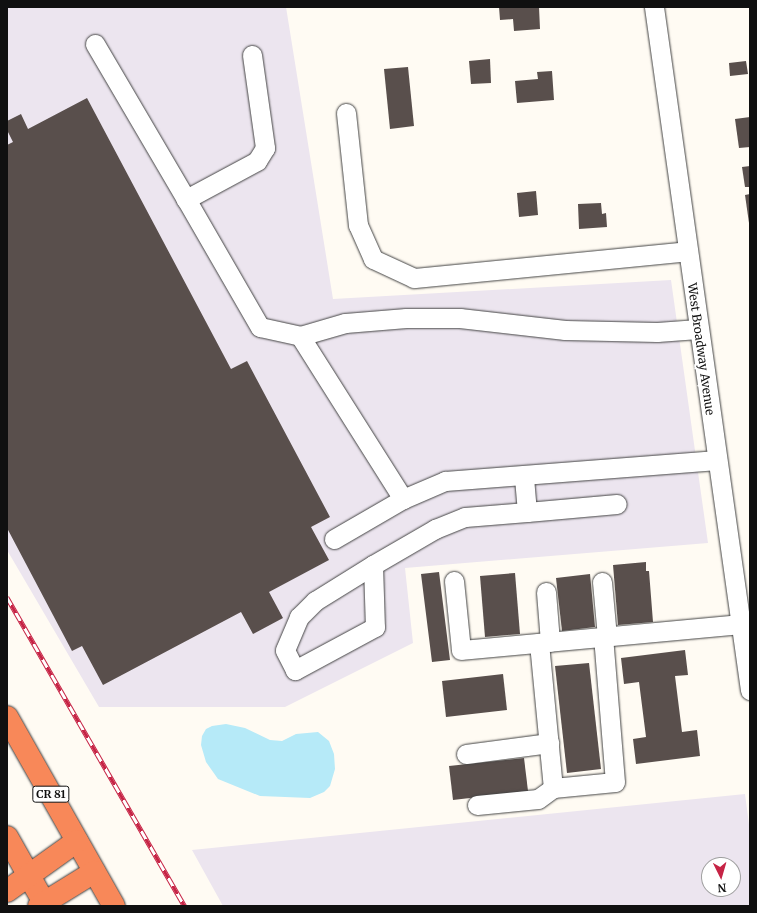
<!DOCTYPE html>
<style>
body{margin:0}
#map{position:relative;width:757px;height:913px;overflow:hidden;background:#fffbf3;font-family:Merriweather,serif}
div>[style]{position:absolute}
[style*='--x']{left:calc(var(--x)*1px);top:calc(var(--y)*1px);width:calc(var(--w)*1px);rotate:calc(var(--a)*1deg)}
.industrial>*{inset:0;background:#ece5ef}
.water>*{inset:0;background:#b6eaf8}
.building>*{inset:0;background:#594f4c}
.roads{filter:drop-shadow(0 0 1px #434343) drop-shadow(0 0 1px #434343)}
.minor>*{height:19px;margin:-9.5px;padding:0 9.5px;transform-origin:9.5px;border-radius:9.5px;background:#fff}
.highway>*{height:22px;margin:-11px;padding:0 11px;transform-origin:11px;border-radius:11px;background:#f88859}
.rail>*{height:4.5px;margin-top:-2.25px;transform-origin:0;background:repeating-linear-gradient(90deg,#fff 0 9px,#c62345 0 18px);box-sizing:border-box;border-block:1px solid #c62345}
span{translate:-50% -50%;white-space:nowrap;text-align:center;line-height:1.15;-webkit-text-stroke:4px #fff;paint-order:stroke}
.shield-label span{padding:1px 3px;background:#fff;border:1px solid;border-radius:3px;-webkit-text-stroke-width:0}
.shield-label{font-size:11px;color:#101010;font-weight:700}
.street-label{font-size:12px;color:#101010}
.frame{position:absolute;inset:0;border:8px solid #101010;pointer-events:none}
.north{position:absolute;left:701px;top:857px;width:40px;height:40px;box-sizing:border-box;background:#fff;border:1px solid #9f9f9f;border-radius:50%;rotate:175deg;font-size:11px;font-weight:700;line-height:16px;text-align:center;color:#101010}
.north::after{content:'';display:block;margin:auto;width:14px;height:18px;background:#c62345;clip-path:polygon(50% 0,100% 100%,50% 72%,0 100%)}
</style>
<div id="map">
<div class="industrial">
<i style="clip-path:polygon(7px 7px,286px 7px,333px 299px,671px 280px,708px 543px,405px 568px,413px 643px,285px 707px,99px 707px,7px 550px)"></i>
<i style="clip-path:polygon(evenodd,745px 794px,750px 832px,750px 906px,223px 906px,192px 850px,745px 794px,709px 865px,733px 865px,733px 889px,709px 889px,709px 865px)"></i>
</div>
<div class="water">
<i style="clip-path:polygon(226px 724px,245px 728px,270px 740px,282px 741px,296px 734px,318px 732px,329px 741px,334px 754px,335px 769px,330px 786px,324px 792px,310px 798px,260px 796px,218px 779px,206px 762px,201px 745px,202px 736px,206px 729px,212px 726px)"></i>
</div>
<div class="building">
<i style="clip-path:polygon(499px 7px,539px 7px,540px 29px,514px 31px,513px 19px,500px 20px)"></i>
<i style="clip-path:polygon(490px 59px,491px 83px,471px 84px,469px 61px)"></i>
<i style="clip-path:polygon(746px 61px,748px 74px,730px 76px,729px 63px)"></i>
<i style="clip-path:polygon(408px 67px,414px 126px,390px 129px,384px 69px)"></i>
<i style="clip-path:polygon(552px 71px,554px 100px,517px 103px,515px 81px,538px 79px,537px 72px)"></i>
<i style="clip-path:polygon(87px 98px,231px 369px,247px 361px,330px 517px,311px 527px,329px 560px,269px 592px,283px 618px,253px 634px,241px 612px,103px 685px,82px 646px,72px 651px,7px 528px,7px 145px,13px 142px,7px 130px,7px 121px,21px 114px,28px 129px)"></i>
<i style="clip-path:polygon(750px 117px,750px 147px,739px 148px,735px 119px)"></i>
<i style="clip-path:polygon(750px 166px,750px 187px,745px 187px,742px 167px)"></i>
<i style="clip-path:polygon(536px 191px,538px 215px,519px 217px,517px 193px)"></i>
<i style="clip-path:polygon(750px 194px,750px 223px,749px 223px,745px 195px)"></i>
<i style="clip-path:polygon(601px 203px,602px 214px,606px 213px,607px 227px,579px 229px,578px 204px)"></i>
<i style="clip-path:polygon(646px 562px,646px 571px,649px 571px,653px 622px,618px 625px,613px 565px)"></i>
<i style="clip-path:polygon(439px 572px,450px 660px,432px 662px,421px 574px)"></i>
<i style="clip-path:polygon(515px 573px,520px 634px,485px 637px,480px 576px)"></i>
<i style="clip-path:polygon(590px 574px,595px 627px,562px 631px,556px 578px)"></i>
<i style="clip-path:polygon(685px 650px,688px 675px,675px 676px,682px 732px,697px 730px,700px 756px,636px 764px,633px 739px,646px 737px,639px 682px,624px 684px,621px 658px)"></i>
<i style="clip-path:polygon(589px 663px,601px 769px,567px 773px,555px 666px)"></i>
<i style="clip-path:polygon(503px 674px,507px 710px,446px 717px,442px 681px)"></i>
<i style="clip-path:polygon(524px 758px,528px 791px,453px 800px,449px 766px)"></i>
</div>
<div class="roads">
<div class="minor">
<i style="--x:654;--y:7;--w:690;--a:82"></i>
<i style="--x:95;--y:44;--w:180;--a:59.6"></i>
<i style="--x:252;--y:55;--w:94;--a:82"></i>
<i style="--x:265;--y:148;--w:15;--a:122"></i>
<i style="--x:257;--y:161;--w:81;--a:151.8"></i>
<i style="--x:186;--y:199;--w:148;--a:60"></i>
<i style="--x:260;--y:327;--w:42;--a:12.4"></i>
<i style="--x:346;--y:113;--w:113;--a:83.9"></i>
<i style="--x:358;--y:225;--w:37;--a:66"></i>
<i style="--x:373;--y:259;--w:45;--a:24.9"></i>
<i style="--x:414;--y:278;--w:275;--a:-5.6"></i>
<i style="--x:698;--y:329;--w:41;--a:175.8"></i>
<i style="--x:657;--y:332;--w:92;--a:-178.8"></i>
<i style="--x:565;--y:330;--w:106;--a:-173.5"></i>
<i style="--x:460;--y:318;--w:54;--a:180"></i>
<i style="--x:406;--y:318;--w:61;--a:175.3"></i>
<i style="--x:345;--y:323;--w:47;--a:163.9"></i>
<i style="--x:300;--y:336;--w:193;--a:57.7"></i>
<i style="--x:403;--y:499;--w:46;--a:-23.2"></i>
<i style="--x:445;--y:481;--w:273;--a:-4.4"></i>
<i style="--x:527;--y:512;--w:90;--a:-5.1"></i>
<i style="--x:334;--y:539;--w:80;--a:-30.1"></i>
<i style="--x:373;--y:565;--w:62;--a:88.2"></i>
<i style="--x:375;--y:627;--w:91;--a:151.7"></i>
<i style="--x:295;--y:670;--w:22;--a:-117"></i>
<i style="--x:285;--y:650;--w:36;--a:-67"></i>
<i style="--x:299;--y:617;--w:23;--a:-45"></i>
<i style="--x:315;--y:601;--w:68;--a:-31.8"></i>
<i style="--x:373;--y:565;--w:72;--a:-30.1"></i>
<i style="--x:435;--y:529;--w:32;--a:-22"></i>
<i style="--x:465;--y:517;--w:62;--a:-4.6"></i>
<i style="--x:527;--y:512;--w:37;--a:-95"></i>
<i style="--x:454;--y:581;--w:69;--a:84.2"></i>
<i style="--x:461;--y:650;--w:280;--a:-5.3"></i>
<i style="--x:602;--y:582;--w:55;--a:84.8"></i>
<i style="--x:546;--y:592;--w:50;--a:85.4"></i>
<i style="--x:539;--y:643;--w:146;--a:84.5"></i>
<i style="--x:553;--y:788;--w:62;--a:-5.5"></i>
<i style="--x:615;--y:782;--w:145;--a:-94.7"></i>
<i style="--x:466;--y:754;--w:84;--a:-7.5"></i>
<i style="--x:477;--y:805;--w:61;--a:-5.6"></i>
<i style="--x:538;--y:799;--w:19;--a:-36"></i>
</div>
<div class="highway">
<i style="--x:7;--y:717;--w:217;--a:60.5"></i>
<i style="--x:7;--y:837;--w:79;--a:60.5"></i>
<i style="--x:7;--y:891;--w:86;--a:-35.5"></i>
<i style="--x:39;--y:906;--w:65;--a:-31.7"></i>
</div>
</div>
<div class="rail">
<i style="--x:7;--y:597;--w:357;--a:60.1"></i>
</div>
<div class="shield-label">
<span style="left:51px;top:794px">CR 81</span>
</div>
<div class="street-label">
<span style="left:701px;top:349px;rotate:82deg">West Broadway Avenue</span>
</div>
<div class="frame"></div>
<div class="north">N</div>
</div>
